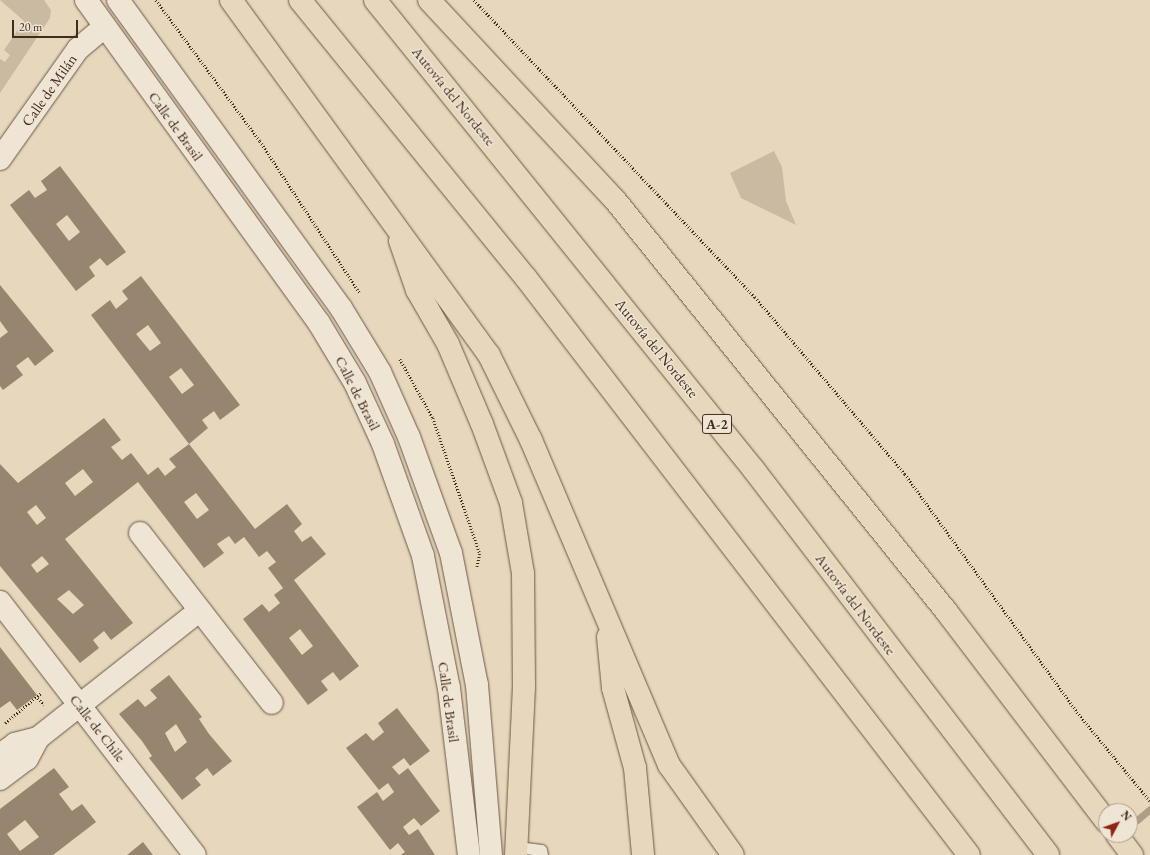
<!DOCTYPE html>
<meta charset="utf-8">
<style>
body{margin:0}
#map{position:relative;width:1150px;height:855px;overflow:hidden;background:#e6d7bd;font-family:"EB Garamond",serif}
div>[style]{position:absolute}
[style*='--x']{left:calc(var(--x)*1px);top:calc(var(--y)*1px);width:calc(var(--w)*1px);rotate:calc(var(--a)*1deg)}
.green>*{inset:0;background:#cabaa2}
.stream>*{height:7px;margin:-3.5px;padding:0 3.5px;transform-origin:3.5px;border-radius:3.5px;background:#af9d86}
.building>*{inset:0;background:#988570}
.path>*{height:2.5px;margin-top:-1.25px;transform-origin:0;background:repeating-linear-gradient(90deg,#442c1c 0 1px,transparent 0 3px)}
.roads{filter:drop-shadow(0 0 1px #6c5744) drop-shadow(0 0 1px #6c5744)}
.service>*{height:11px;margin:-5.5px;padding:0 5.5px;transform-origin:5.5px;border-radius:5.5px;background:#efe5d4}
.minor>*{height:22px;margin:-11px;padding:0 11px;transform-origin:11px;border-radius:11px;background:#efe5d4}
.tertiary>*{height:22px;margin:-11px;padding:0 11px;transform-origin:11px;border-radius:11px;background:#efe5d4}
.motorway>*{height:22px;margin:-11px;padding:0 11px;transform-origin:11px;border-radius:11px;background:#e6d7bd}
span{translate:-50% -50%;white-space:nowrap;text-align:center;line-height:1.15;-webkit-text-stroke:3px #efe5d4;paint-order:stroke}
.shield-label span{padding:1px 3px;background:#efe5d4;border:1px solid;border-radius:3px;-webkit-text-stroke-width:0}
.shield-label{font-size:14px;color:#442c1c;font-weight:700}
.street-label{font-size:15px;color:#442c1c}
.north{position:absolute;left:1098px;top:803px;width:40px;height:40px;box-sizing:border-box;background:#efe5d4;border:1px solid #ab9b8a;border-radius:50%;rotate:49deg;font-size:11px;font-weight:700;line-height:16px;text-align:center;color:#442c1c}
.north::after{content:'';display:block;margin:auto;width:14px;height:18px;background:#8f2418;clip-path:polygon(50% 0,100% 100%,50% 72%,0 100%)}
.scale{position:absolute;left:12px;top:20px;width:66px;height:18px;box-sizing:border-box;border:2px solid #442c1c;border-top:0;padding-left:5px;font-size:12px;line-height:14px;white-space:nowrap;color:#442c1c;-webkit-text-stroke:3px #efe5d4;paint-order:stroke}
</style>
<div id="map">
<div class="green">
<i style="clip-path:polygon(0 0,44px 0,51px 10px,50px 18px,0 93px,0 59px,5px 62px,10px 55px,4px 50px,24px 21px)"></i>
<i style="clip-path:polygon(774px 151px,782px 167px,786px 201px,796px 225px,741px 198px,730px 173px)"></i>
</div>
<div class="stream">
<i style="--x:1137;--y:820;--w:17;--a:-40"></i>
</div>
<div class="building">
<i style="clip-path:polygon(evenodd,60px 166px,126px 252px,107px 266px,100px 258px,89px 267px,95px 276px,76px 291px,10px 205px,29px 190px,35px 198px,47px 190px,41px 181px,60px 166px,67px 215px,80px 232px,69px 241px,56px 224px,67px 215px)"></i>
<i style="clip-path:polygon(evenodd,141px 276px,240px 405px,220px 420px,214px 411px,202px 420px,208px 428px,189px 444px,91px 315px,110px 300px,116px 309px,128px 299px,122px 291px,141px 276px,148px 325px,161px 343px,150px 351px,136px 334px,148px 325px,141px 276px,181px 368px,194px 385px,182px 394px,169px 377px,181px 368px)"></i>
<i style="clip-path:polygon(0 285px,54px 351px,35px 366px,28px 357px,16px 366px,23px 375px,3px 390px,0 386px,0 338px,8px 332px,0 321px)"></i>
<i style="clip-path:polygon(evenodd,104px 418px,121px 440px,111px 447px,122px 460px,131px 453px,148px 475px,158px 467px,165px 476px,176px 467px,169px 459px,189px 444px,255px 529px,287px 504px,302px 524px,294px 531px,302px 542px,311px 536px,326px 554px,294px 580px,359px 666px,340px 681px,333px 672px,321px 681px,328px 690px,308px 705px,243px 619px,262px 604px,269px 612px,280px 603px,274px 595px,283px 588px,268px 568px,276px 562px,267px 551px,259px 557px,244px 537px,235px 544px,229px 536px,217px 544px,224px 553px,204px 568px,138px 482px,65px 539px,133px 623px,111px 640px,104px 631px,93px 640px,99px 648px,80px 663px,0 566px,0 464px,18px 483px,104px 418px,83px 469px,93px 482px,75px 496px,65px 483px,83px 469px,104px 418px,196px 493px,209px 510px,197px 519px,184px 502px,196px 493px,104px 418px,36px 505px,46px 518px,37px 525px,27px 512px,36px 505px,104px 418px,42px 556px,49px 564px,37px 573px,31px 565px,42px 556px,104px 418px,69px 590px,84px 605px,73px 614px,57px 599px,69px 590px,104px 418px,300px 629px,313px 646px,302px 655px,289px 638px,300px 629px)"></i>
<i style="clip-path:polygon(0 647px,37px 695px,17px 710px,10px 701px,0 708px)"></i>
<i style="clip-path:polygon(evenodd,169px 675px,202px 717px,199px 719px,209px 734px,232px 761px,213px 776px,207px 768px,195px 778px,201px 785px,182px 800px,149px 758px,152px 756px,142px 741px,119px 714px,138px 699px,145px 707px,157px 698px,150px 690px,169px 675px,176px 724px,187px 742px,175px 752px,165px 733px,176px 724px)"></i>
<i style="clip-path:polygon(397px 708px,430px 751px,410px 766px,404px 758px,392px 767px,399px 775px,408px 768px,440px 811px,421px 826px,414px 818px,403px 827px,409px 835px,418px 829px,435px 855px,401px 855px,405px 852px,398px 843px,390px 850px,357px 807px,377px 792px,383px 801px,394px 792px,388px 783px,379px 790px,346px 748px,366px 733px,373px 741px,384px 732px,378px 723px)"></i>
<i style="clip-path:polygon(evenodd,54px 768px,69px 787px,59px 794px,72px 811px,82px 804px,96px 822px,53px 855px,0 855px,0 809px,54px 768px,25px 820px,39px 837px,20px 851px,7px 834px,25px 820px)"></i>
<i style="clip-path:polygon(143px 842px,153px 855px,127px 855px)"></i>
</div>
<div class="path">
<i style="--x:156;--y:0;--w:175;--a:53.6"></i>
<i style="--x:260;--y:141;--w:182;--a:56.7"></i>
<i style="--x:474;--y:0;--w:409;--a:46.6"></i>
<i style="--x:755;--y:297;--w:232;--a:49.7"></i>
<i style="--x:905;--y:474;--w:294;--a:54.1"></i>
<i style="--x:1077;--y:712;--w:115;--a:50.6"></i>
<i style="--x:400;--y:359;--w:68;--a:60.8"></i>
<i style="--x:433;--y:418;--w:144;--a:70.9"></i>
<i style="--x:480;--y:554;--w:13;--a:103"></i>
<i style="--x:38;--y:698;--w:9;--a:49"></i>
<i style="--x:5;--y:723;--w:47;--a:-39.8"></i>
</div>
<div class="roads">
<div class="service">
<i style="--x:517;--y:847;--w:24;--a:7"></i>
<i style="--x:541;--y:850;--w:5;--a:79"></i>
</div>
<div class="minor">
<i style="--x:0;--y:159;--w:135;--a:-54.7"></i>
<i style="--x:78;--y:49;--w:35;--a:-40"></i>
<i style="--x:140;--y:533;--w:215;--a:52.2"></i>
<i style="--x:0;--y:602;--w:319;--a:52.4"></i>
<i style="--x:0;--y:755;--w:19;--a:-36"></i>
<i style="--x:15;--y:744;--w:24;--a:-15"></i>
<i style="--x:0;--y:779;--w:34;--a:-37"></i>
<i style="--x:27;--y:759;--w:24;--a:-62"></i>
<i style="--x:38;--y:738;--w:206;--a:-38.3"></i>
</div>
<div class="tertiary">
<i style="--x:86;--y:0;--w:398;--a:54.2"></i>
<i style="--x:319;--y:323;--w:70;--a:59"></i>
<i style="--x:355;--y:383;--w:67;--a:65.3"></i>
<i style="--x:383;--y:444;--w:119;--a:70.3"></i>
<i style="--x:423;--y:556;--w:135;--a:78.9"></i>
<i style="--x:449;--y:688;--w:168;--a:83.2"></i>
<i style="--x:118;--y:0;--w:380;--a:54.1"></i>
<i style="--x:341;--y:308;--w:75;--a:58.6"></i>
<i style="--x:380;--y:372;--w:71;--a:66"></i>
<i style="--x:409;--y:437;--w:123;--a:70.1"></i>
<i style="--x:451;--y:553;--w:135;--a:78.9"></i>
<i style="--x:477;--y:685;--w:171;--a:85.3"></i>
</div>
<div class="motorway">
<i style="--x:231;--y:0;--w:439;--a:54"></i>
<i style="--x:489;--y:355;--w:95;--a:63.7"></i>
<i style="--x:531;--y:440;--w:353;--a:67"></i>
<i style="--x:669;--y:765;--w:110;--a:54.6"></i>
<i style="--x:300;--y:0;--w:358;--a:50.9"></i>
<i style="--x:526;--y:278;--w:727;--a:52.48"></i>
<i style="--x:375;--y:0;--w:604;--a:51.12"></i>
<i style="--x:754;--y:470;--w:484;--a:52.6"></i>
<i style="--x:429;--y:0;--w:273;--a:47.1"></i>
<i style="--x:615;--y:200;--w:528;--a:51.15"></i>
<i style="--x:946;--y:611;--w:264;--a:52.7"></i>
<i style="--x:400;--y:241;--w:52;--a:70.9"></i>
<i style="--x:417;--y:290;--w:62;--a:60.1"></i>
<i style="--x:448;--y:344;--w:87;--a:67"></i>
<i style="--x:482;--y:424;--w:84;--a:69.8"></i>
<i style="--x:511;--y:503;--w:71;--a:80.3"></i>
<i style="--x:523;--y:573;--w:113;--a:89.5"></i>
<i style="--x:524;--y:686;--w:169;--a:92.7"></i>
<i style="--x:608;--y:637;--w:51;--a:84.4"></i>
<i style="--x:613;--y:688;--w:83;--a:74.6"></i>
<i style="--x:635;--y:768;--w:87;--a:84.7"></i>
<i style="--x:1117;--y:835;--w:25;--a:53"></i>
</div>
</div>
<div class="shield-label">
<span style="left:717px;top:424px">A-2</span>
</div>
<div class="street-label">
<span style="left:49px;top:90px;rotate:-55deg">Calle de Milán</span>
<span style="left:454px;top:96px;rotate:51deg">Autovía del Nordeste</span>
<span style="left:176px;top:126px;rotate:54deg">Calle de Brasil</span>
<span style="left:657px;top:348px;rotate:51deg">Autovía del Nordeste</span>
<span style="left:358px;top:393px;rotate:63deg">Calle de Brasil</span>
<span style="left:856px;top:604px;rotate:53deg">Autovía del Nordeste</span>
<span style="left:449px;top:702px;rotate:82deg">Calle de Brasil</span>
<span style="left:98px;top:728px;rotate:52deg">Calle de Chile</span>
</div>
<div class="north">N</div>
<div class="scale">20 m</div>
</div>
